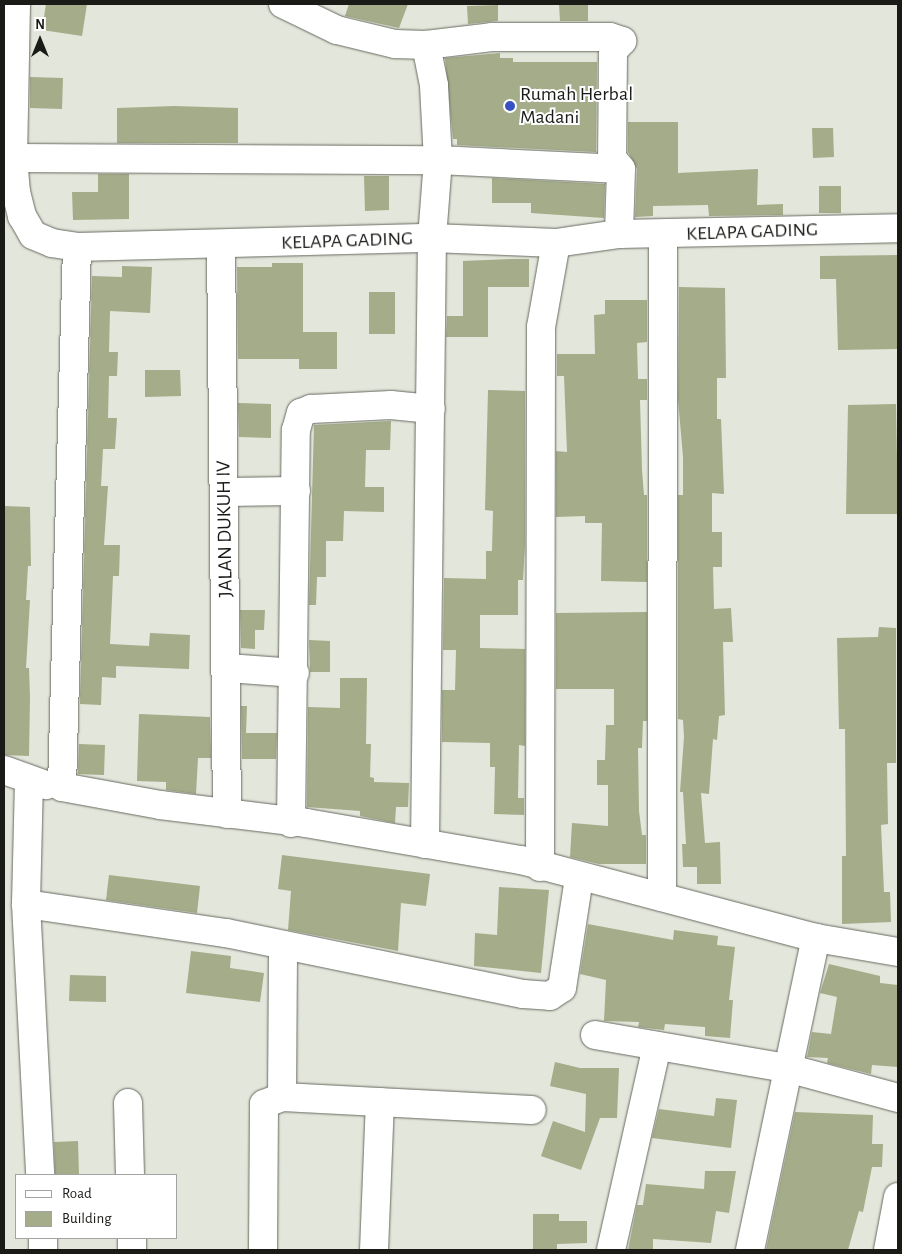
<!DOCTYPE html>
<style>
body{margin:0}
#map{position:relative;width:902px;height:1254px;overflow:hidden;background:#e3e6db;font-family:"Alegreya Sans",sans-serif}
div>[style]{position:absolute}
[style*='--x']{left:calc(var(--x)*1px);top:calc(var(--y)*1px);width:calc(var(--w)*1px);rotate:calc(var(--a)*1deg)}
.building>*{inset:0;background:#a4ac89}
.roads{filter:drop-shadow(0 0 1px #676a60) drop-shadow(0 0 1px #676a60)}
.minor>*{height:28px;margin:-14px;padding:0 14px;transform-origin:14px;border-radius:14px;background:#fff}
.dots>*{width:14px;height:14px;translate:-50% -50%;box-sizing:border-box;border:2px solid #fff;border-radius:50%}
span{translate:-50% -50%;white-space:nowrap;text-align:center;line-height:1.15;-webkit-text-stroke:4px #fff;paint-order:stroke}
.poi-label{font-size:20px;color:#1a1b17}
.left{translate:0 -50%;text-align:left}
.street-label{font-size:20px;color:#1a1b17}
.frame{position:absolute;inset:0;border:5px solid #1a1b17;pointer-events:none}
.legend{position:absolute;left:15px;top:1174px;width:162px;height:65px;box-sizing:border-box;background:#fff;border:1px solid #a3a4a2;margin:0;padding:6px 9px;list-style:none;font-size:15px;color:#1a1b17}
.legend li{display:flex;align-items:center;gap:10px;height:25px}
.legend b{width:25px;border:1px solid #a3a4a2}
.north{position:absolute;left:15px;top:15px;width:50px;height:50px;-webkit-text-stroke:4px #fff;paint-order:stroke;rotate:0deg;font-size:14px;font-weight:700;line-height:20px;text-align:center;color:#1a1b17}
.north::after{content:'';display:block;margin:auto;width:18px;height:22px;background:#1a1b17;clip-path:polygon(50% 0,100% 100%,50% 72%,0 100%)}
</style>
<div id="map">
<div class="building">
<i style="clip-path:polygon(46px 4px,87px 4px,82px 36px,42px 30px)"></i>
<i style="clip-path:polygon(349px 4px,408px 4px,399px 28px,345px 16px)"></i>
<i style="clip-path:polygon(559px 4px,588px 4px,588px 21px,560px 21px)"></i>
<i style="clip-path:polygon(498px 5px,498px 21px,468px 24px,467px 6px)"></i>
<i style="clip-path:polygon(500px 53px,500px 58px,513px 58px,513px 62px,597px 62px,596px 152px,457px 145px,457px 139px,453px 139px,445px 58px)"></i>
<i style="clip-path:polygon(30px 77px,63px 78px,62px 109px,30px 108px)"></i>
<i style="clip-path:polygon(174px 106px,238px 108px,238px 143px,117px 143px,117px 108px)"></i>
<i style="clip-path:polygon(628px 122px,678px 122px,678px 173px,758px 169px,757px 205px,783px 204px,783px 215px,709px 216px,708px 205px,653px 206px,653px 216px,635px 217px,637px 169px,628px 152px)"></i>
<i style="clip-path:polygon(812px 128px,833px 128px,834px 157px,813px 158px)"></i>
<i style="clip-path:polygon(98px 174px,129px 174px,129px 219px,73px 220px,72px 192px,98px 192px)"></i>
<i style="clip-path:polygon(364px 176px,389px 176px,389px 210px,365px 211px)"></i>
<i style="clip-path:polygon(492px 178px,605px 184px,604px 218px,531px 213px,531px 203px,492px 203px)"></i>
<i style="clip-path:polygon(819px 186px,841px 186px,841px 213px,819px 213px)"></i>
<i style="clip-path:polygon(898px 255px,898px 349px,838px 350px,836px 279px,820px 279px,820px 256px)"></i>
<i style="clip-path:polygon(510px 259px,529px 259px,529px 287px,488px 287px,488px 337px,446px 337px,447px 316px,463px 316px,463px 261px)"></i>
<i style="clip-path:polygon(272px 263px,303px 263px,303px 332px,337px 332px,337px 369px,299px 369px,299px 359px,238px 359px,237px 267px,272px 267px)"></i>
<i style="clip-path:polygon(122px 266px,152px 267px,150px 313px,110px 311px,109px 352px,118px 352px,117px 376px,109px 376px,108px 418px,117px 418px,115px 449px,103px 449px,101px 486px,108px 486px,104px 545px,120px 545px,119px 576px,113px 576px,110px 644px,149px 646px,150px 633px,190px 635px,189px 669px,116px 666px,116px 678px,102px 677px,101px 705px,80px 704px,92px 276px,122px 277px)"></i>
<i style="clip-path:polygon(679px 287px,725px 288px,726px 378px,717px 378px,717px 419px,721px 419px,724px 494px,712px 493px,712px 532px,722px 532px,722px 567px,713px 567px,714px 609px,731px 608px,733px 642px,723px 642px,725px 715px,719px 716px,717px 740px,713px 739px,709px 794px,701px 793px,705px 843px,720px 842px,721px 884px,697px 884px,697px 867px,683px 867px,682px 844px,686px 844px,683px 792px,680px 792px,684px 737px,683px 720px,678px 719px,678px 495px,683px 495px,683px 457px,678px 399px)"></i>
<i style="clip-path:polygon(369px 292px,395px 292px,395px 334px,369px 334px)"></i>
<i style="clip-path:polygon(605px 300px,647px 300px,647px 342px,637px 343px,638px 379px,647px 379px,647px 400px,640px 400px,642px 470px,644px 495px,647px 495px,647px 582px,601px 581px,602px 523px,585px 523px,585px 516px,556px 517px,556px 451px,567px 452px,564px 376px,557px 376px,557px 354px,595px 354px,594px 315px,605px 314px)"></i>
<i style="clip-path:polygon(145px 370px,180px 370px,181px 396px,145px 397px)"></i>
<i style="clip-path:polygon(488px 390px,525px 391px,525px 545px,523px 580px,518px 580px,518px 615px,480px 615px,480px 648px,525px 649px,525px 746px,519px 745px,518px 798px,524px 798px,524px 815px,494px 814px,495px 767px,490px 767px,490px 743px,442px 742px,442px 690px,455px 690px,456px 650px,443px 650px,444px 578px,486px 579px,486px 551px,492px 551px,493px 511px,485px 510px)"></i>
<i style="clip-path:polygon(238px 403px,271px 404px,271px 438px,239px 437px)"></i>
<i style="clip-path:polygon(896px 404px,898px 514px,846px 514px,848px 405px)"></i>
<i style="clip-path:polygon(391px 421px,390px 450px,366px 450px,365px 487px,384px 487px,384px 512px,344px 511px,343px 541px,326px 541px,326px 577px,317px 577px,316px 605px,309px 605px,314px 425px)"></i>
<i style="clip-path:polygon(4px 506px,30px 507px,31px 566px,28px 566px,26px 600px,30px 600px,26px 668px,29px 668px,30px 697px,29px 756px,4px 755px)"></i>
<i style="clip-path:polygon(240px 610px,265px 610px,264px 630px,255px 630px,255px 649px,241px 648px)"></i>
<i style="clip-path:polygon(647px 612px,647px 721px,643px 721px,642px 748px,638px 748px,639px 811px,642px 835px,646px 835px,646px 864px,599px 864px,570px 857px,572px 823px,608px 826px,608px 785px,597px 785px,597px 760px,605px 760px,606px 725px,614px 725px,614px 689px,556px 689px,556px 613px)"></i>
<i style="clip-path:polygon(879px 627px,896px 628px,896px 763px,887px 763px,888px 824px,881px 825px,884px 892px,890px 892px,891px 922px,842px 924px,842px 856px,846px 856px,845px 729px,839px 729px,837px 638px,878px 637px)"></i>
<i style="clip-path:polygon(309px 640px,330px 641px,330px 672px,310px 672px)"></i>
<i style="clip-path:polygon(340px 678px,367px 678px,366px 744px,371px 744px,370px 777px,374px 778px,374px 782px,409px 783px,408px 807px,396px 807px,395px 823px,360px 816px,360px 811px,307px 807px,308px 707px,340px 708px)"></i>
<i style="clip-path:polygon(241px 706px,247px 706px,246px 733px,277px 733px,276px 759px,242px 759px)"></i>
<i style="clip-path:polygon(139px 714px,210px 717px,211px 758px,198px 758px,196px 794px,166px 790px,166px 782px,137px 781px)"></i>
<i style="clip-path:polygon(79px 744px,105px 745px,104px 775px,78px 774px)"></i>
<i style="clip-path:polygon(282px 855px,430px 874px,426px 906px,401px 903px,398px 951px,288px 930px,291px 891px,278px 889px)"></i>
<i style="clip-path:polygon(109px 875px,200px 886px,197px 913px,106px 900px)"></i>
<i style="clip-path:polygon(499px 887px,549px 890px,541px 973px,474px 966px,475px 933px,497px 935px)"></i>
<i style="clip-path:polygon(588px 924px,673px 940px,674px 930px,718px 936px,717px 945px,735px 947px,729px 1000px,733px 1000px,730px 1038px,705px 1036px,705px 1027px,665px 1024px,664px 1030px,638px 1027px,639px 1022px,604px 1021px,606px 980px,580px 974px)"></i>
<i style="clip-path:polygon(191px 951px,231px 956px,230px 968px,264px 973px,260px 1002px,186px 993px)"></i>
<i style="clip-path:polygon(829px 964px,880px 976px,880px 983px,898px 985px,898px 1067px,872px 1065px,871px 1074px,827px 1063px,828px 1058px,807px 1057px,812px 1032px,831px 1034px,837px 997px,820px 993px)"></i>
<i style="clip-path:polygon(70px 975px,106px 976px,106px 1002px,69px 1001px)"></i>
<i style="clip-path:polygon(555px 1062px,580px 1068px,619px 1068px,617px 1118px,600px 1118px,581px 1170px,541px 1156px,553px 1121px,585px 1132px,586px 1094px,550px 1086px)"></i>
<i style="clip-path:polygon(716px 1098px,737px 1100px,731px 1148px,652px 1138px,659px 1109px,714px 1116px)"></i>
<i style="clip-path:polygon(795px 1112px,873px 1115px,872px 1144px,883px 1144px,882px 1167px,872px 1167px,863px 1212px,859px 1211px,848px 1250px,766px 1250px)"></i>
<i style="clip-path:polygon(78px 1141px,79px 1175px,55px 1175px,54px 1142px)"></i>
<i style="clip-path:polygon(705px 1171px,736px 1171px,729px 1213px,716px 1211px,711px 1243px,653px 1239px,653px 1250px,628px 1250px,637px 1205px,643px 1205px,646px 1184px,704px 1189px)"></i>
<i style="clip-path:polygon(533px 1214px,559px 1214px,559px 1221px,587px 1221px,587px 1243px,557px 1244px,557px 1250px,533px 1250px)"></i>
</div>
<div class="roads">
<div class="minor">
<i style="--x:16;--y:4;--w:154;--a:91.1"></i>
<i style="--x:13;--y:158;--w:34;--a:85"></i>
<i style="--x:16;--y:192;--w:25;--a:76"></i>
<i style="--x:22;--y:216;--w:22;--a:60"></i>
<i style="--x:33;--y:235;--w:21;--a:23"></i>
<i style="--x:52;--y:243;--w:25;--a:9"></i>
<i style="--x:77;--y:247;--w:355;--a:-1.5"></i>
<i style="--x:432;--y:238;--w:124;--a:2.3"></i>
<i style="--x:556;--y:243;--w:64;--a:-8.1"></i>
<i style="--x:619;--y:234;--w:279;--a:-1.2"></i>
<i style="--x:283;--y:4;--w:60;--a:25.7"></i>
<i style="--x:337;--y:30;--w:60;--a:13.6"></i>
<i style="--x:395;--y:44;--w:31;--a:2"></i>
<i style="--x:426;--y:45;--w:66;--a:-6.9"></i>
<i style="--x:492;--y:37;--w:118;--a:0"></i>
<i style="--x:610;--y:37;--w:13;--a:18"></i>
<i style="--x:622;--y:41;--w:13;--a:132"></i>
<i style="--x:613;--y:51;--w:107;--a:90.5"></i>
<i style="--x:612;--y:158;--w:14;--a:51"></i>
<i style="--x:621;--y:169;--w:65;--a:91.8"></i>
<i style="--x:13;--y:158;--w:425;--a:0.3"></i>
<i style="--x:438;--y:160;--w:183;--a:2.8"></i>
<i style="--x:221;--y:244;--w:570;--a:89.4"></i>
<i style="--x:77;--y:247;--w:540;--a:91.59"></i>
<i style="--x:62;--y:787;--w:100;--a:10.4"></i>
<i style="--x:160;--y:805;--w:147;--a:7"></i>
<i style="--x:306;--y:823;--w:218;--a:9.8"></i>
<i style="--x:521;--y:860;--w:305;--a:14.8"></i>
<i style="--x:816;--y:938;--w:83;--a:9.7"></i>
<i style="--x:224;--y:492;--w:72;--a:-0.8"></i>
<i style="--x:228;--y:668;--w:67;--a:4.3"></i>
<i style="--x:4;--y:770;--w:45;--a:19.7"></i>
<i style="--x:29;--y:781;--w:123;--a:91.4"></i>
<i style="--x:26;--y:904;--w:271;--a:87"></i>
<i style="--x:291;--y:823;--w:393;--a:-89.3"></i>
<i style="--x:296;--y:430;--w:18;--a:-74"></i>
<i style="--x:301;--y:413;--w:11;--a:-22"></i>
<i style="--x:311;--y:409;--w:80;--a:-2.9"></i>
<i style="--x:391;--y:405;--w:40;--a:5.7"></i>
<i style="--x:425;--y:844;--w:606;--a:-89.34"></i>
<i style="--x:432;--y:238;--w:78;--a:-85.6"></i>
<i style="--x:438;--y:160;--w:75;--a:-93.1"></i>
<i style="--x:434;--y:85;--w:41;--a:-101.3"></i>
<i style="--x:540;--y:867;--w:540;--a:-89.89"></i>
<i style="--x:541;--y:327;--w:85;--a:-79.9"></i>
<i style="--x:662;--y:897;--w:663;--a:-89.91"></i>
<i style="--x:26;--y:904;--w:202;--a:8.3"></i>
<i style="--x:226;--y:933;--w:303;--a:11.6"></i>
<i style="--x:523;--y:994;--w:27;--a:4"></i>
<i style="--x:550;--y:996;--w:14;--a:-34"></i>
<i style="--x:562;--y:988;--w:111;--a:-81.2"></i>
<i style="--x:595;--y:1035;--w:199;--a:9.8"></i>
<i style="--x:791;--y:1069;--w:111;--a:15.2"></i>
<i style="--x:282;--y:1097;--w:250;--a:3"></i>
<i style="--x:128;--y:1103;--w:72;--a:88.4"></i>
<i style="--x:43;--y:1238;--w:12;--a:90"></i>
<i style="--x:132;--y:1238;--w:12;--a:90"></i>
<i style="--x:263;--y:1250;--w:146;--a:-89.6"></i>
<i style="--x:264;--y:1104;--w:19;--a:-21"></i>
<i style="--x:282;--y:1097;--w:152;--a:-89.6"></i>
<i style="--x:374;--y:1250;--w:148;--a:-87.7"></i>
<i style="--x:611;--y:1250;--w:209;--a:-77.3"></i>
<i style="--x:750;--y:1250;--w:319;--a:-78.1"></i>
<i style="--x:888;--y:1250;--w:54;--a:-79.3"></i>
</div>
</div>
<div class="dots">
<i style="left:510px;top:106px;background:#3651c2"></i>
</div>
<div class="poi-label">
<span class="left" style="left:520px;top:106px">Rumah Herbal<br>Madani</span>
</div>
<div class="street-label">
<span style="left:752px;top:232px;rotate:-2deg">KELAPA GADING</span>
<span style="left:347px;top:241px;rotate:-2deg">KELAPA GADING</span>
<span style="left:225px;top:529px;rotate:-91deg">JALAN DUKUH IV</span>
</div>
<div class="frame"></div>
<ul class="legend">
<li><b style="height:6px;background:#fff"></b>Road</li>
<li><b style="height:14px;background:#a4ac89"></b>Building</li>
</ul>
<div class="north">N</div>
</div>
